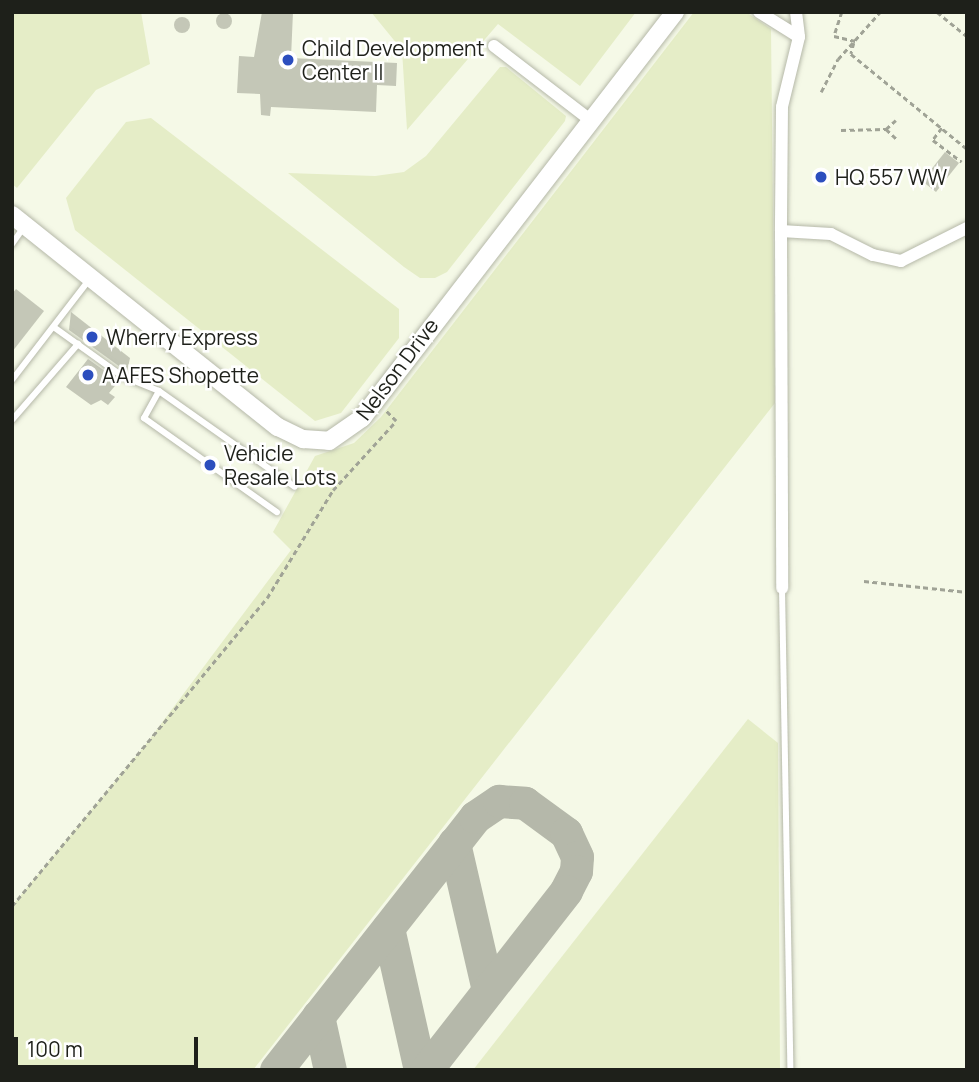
<!DOCTYPE html>
<style>
body{margin:0}
#map{position:relative;width:979px;height:1082px;overflow:hidden;background:#f5f9e7;font-family:Manrope,sans-serif}
div>[style]{position:absolute}
[style*='--x']{left:calc(var(--x)*1px);top:calc(var(--y)*1px);width:calc(var(--w)*1px);rotate:calc(var(--a)*1deg)}
.green>*{inset:0;background:#e5edc7}
.taxiway>*{height:33px;margin:-16.5px;padding:0 16.5px;transform-origin:16.5px;border-radius:16.5px;background:#b5b8aa}
.building>*{inset:0;background:#c4c7b7}
.round{border-radius:50%}
.path>*{height:2.5px;margin-top:-1.25px;transform-origin:0;background:repeating-linear-gradient(90deg,#a0a396 0 5px,transparent 0 8.5px)}
.roads{filter:drop-shadow(0 0 2px #b5b8a8) drop-shadow(0 0 2px #b5b8a8)}
.lane>*{height:6px;margin:-3px;padding:0 3px;transform-origin:3px;border-radius:3px;background:#fff}
.street>*{height:12px;margin:-6px;padding:0 6px;transform-origin:6px;border-radius:6px;background:#fff}
.secondary>*{height:18px;margin:-9px;padding:0 9px;transform-origin:9px;border-radius:9px;background:#fff}
.dots>*{width:19px;height:19px;translate:-50% -50%;box-sizing:border-box;border:4px solid #fff;border-radius:50%}
span{translate:-50% -50%;white-space:nowrap;text-align:center;line-height:1.15;-webkit-text-stroke:5px #fff;paint-order:stroke}
.poi-label{font-size:21px;color:#1e201a}
.left{translate:0 -50%;text-align:left}
.street-label{font-size:21px;color:#1e201a}
.frame{position:absolute;inset:0;border:14px solid #1e201a;pointer-events:none}
.scale{position:absolute;left:14px;top:1037px;width:184px;height:32px;box-sizing:border-box;border:4px solid #1e201a;border-top:0;padding-left:9px;font-size:21px;line-height:24px;white-space:nowrap;color:#1e201a;-webkit-text-stroke:5px #fff;paint-order:stroke}
</style>
<div id="map">
<div class="green">
<i style="clip-path:polygon(12px 12px,141px 12px,150px 64px,96px 90px,17px 188px,12px 184px)"></i>
<i style="clip-path:polygon(371px 12px,636px 12px,580px 86px,498px 24px,407px 130px,402px 50px)"></i>
<i style="clip-path:polygon(694px 12px,746px 12px,771px 29px,775px 403px,253px 1070px,12px 1070px,12px 906px,146px 744px,291px 550px,273px 532px,315px 456px,354px 443px,381px 417px)"></i>
<i style="clip-path:polygon(500px 67px,506px 67px,566px 116px,565px 121px,447px 272px,435px 278px,420px 278px,404px 267px,288px 173px,375px 176px,404px 172px,426px 156px)"></i>
<i style="clip-path:polygon(151px 118px,399px 309px,399px 338px,341px 413px,315px 421px,75px 230px,66px 198px,126px 122px)"></i>
<i style="clip-path:polygon(748px 719px,778px 743px,780px 1070px,473px 1070px)"></i>
</div>
<div class="taxiway">
<i style="--x:454;--y:843;--w:151;--a:77"></i>
<i style="--x:388;--y:928;--w:146;--a:77.3"></i>
<i style="--x:318;--y:1016;--w:55;--a:77.5"></i>
<i style="--x:276;--y:1070;--w:322;--a:-51.8"></i>
<i style="--x:475;--y:817;--w:29;--a:-34"></i>
<i style="--x:499;--y:801;--w:26;--a:4"></i>
<i style="--x:525;--y:803;--w:51;--a:36.2"></i>
<i style="--x:566;--y:833;--w:26;--a:65"></i>
<i style="--x:577;--y:857;--w:14;--a:94"></i>
<i style="--x:576;--y:871;--w:22;--a:117"></i>
<i style="--x:566;--y:891;--w:227;--a:128"></i>
</div>
<div class="building">
<i style="clip-path:polygon(262px 12px,293px 12px,291px 58px,397px 63px,396px 86px,377px 85px,376px 112px,271px 107px,270px 116px,261px 115px,260px 94px,237px 93px,239px 56px,254px 57px)"></i>
<i class="round" style="left:216px;top:13px;width:16px;height:16px"></i>
<i class="round" style="left:174px;top:17px;width:16px;height:16px"></i>
<i style="clip-path:polygon(945px 152px,959px 163px,936px 192px,922px 181px)"></i>
<i style="clip-path:polygon(16px 289px,44px 311px,12px 352px,12px 294px)"></i>
<i style="clip-path:polygon(71px 312px,130px 358px,127px 372px,69px 330px)"></i>
<i style="clip-path:polygon(88px 359px,119px 381px,109px 393px,115px 397px,108px 405px,101px 400px,91px 405px,66px 387px)"></i>
</div>
<div class="path">
<i style="--x:842;--y:12;--w:25;--a:108"></i>
<i style="--x:834;--y:36;--w:23;--a:13"></i>
<i style="--x:937;--y:12;--w:38;--a:39"></i>
<i style="--x:854;--y:43;--w:11;--a:105"></i>
<i style="--x:851;--y:54;--w:150;--a:39.3"></i>
<i style="--x:821;--y:92;--w:37;--a:-63"></i>
<i style="--x:838;--y:59;--w:63;--a:-48.2"></i>
<i style="--x:942;--y:128;--w:15;--a:127"></i>
<i style="--x:933;--y:140;--w:36;--a:37"></i>
<i style="--x:886;--y:129;--w:13;--a:-42"></i>
<i style="--x:841;--y:130;--w:45;--a:-1.3"></i>
<i style="--x:886;--y:129;--w:16;--a:43"></i>
<i style="--x:864;--y:581;--w:104;--a:6.1"></i>
<i style="--x:12;--y:906;--w:400;--a:-50.4"></i>
<i style="--x:267;--y:598;--w:127;--a:-58.6"></i>
<i style="--x:333;--y:490;--w:93;--a:-47.6"></i>
<i style="--x:396;--y:421;--w:16;--a:-135"></i>
</div>
<div class="roads">
<div class="lane">
<i style="--x:12;--y:244;--w:19;--a:-55"></i>
<i style="--x:55;--y:328;--w:82;--a:35.6"></i>
<i style="--x:122;--y:376;--w:40;--a:22"></i>
<i style="--x:159;--y:391;--w:166;--a:35.2"></i>
<i style="--x:12;--y:380;--w:126;--a:-52.4"></i>
<i style="--x:159;--y:391;--w:31;--a:119"></i>
<i style="--x:144;--y:418;--w:163;--a:35.3"></i>
<i style="--x:12;--y:420;--w:101;--a:-49"></i>
<i style="--x:782;--y:588;--w:482;--a:89"></i>
</div>
<div class="street">
<i style="--x:759;--y:12;--w:47;--a:32"></i>
<i style="--x:796;--y:12;--w:25;--a:83"></i>
<i style="--x:799;--y:37;--w:72;--a:103.7"></i>
<i style="--x:782;--y:107;--w:124;--a:90.5"></i>
<i style="--x:781;--y:231;--w:50;--a:3.4"></i>
<i style="--x:831;--y:234;--w:47;--a:26.6"></i>
<i style="--x:873;--y:255;--w:29;--a:12"></i>
<i style="--x:901;--y:261;--w:74;--a:-26.6"></i>
<i style="--x:494;--y:46;--w:121;--a:37.6"></i>
<i style="--x:781;--y:231;--w:357;--a:89.8"></i>
</div>
<div class="secondary">
<i style="--x:12;--y:215;--w:340;--a:38.6"></i>
<i style="--x:278;--y:427;--w:28;--a:26"></i>
<i style="--x:303;--y:439;--w:26;--a:4"></i>
<i style="--x:329;--y:441;--w:40;--a:-34.9"></i>
<i style="--x:362;--y:418;--w:513;--a:-52.37"></i>
</div>
</div>
<div class="dots">
<i style="left:288px;top:60px;background:#2c4ebe"></i>
<i style="left:821px;top:177px;background:#2c4ebe"></i>
<i style="left:92px;top:337px;background:#2c4ebe"></i>
<i style="left:88px;top:375px;background:#2c4ebe"></i>
<i style="left:210px;top:465px;background:#2c4ebe"></i>
</div>
<div class="poi-label">
<span class="left" style="left:302px;top:60px">Child Development<br>Center II</span>
<span class="left" style="left:835px;top:177px">HQ 557 WW</span>
<span class="left" style="left:106px;top:337px">Wherry Express</span>
<span class="left" style="left:102px;top:375px">AAFES Shopette</span>
<span class="left" style="left:224px;top:465px">Vehicle<br>Resale Lots</span>
</div>
<div class="street-label">
<span style="left:397px;top:369px;rotate:-53deg">Nelson Drive</span>
</div>
<div class="frame"></div>
<div class="scale">100 m</div>
</div>
